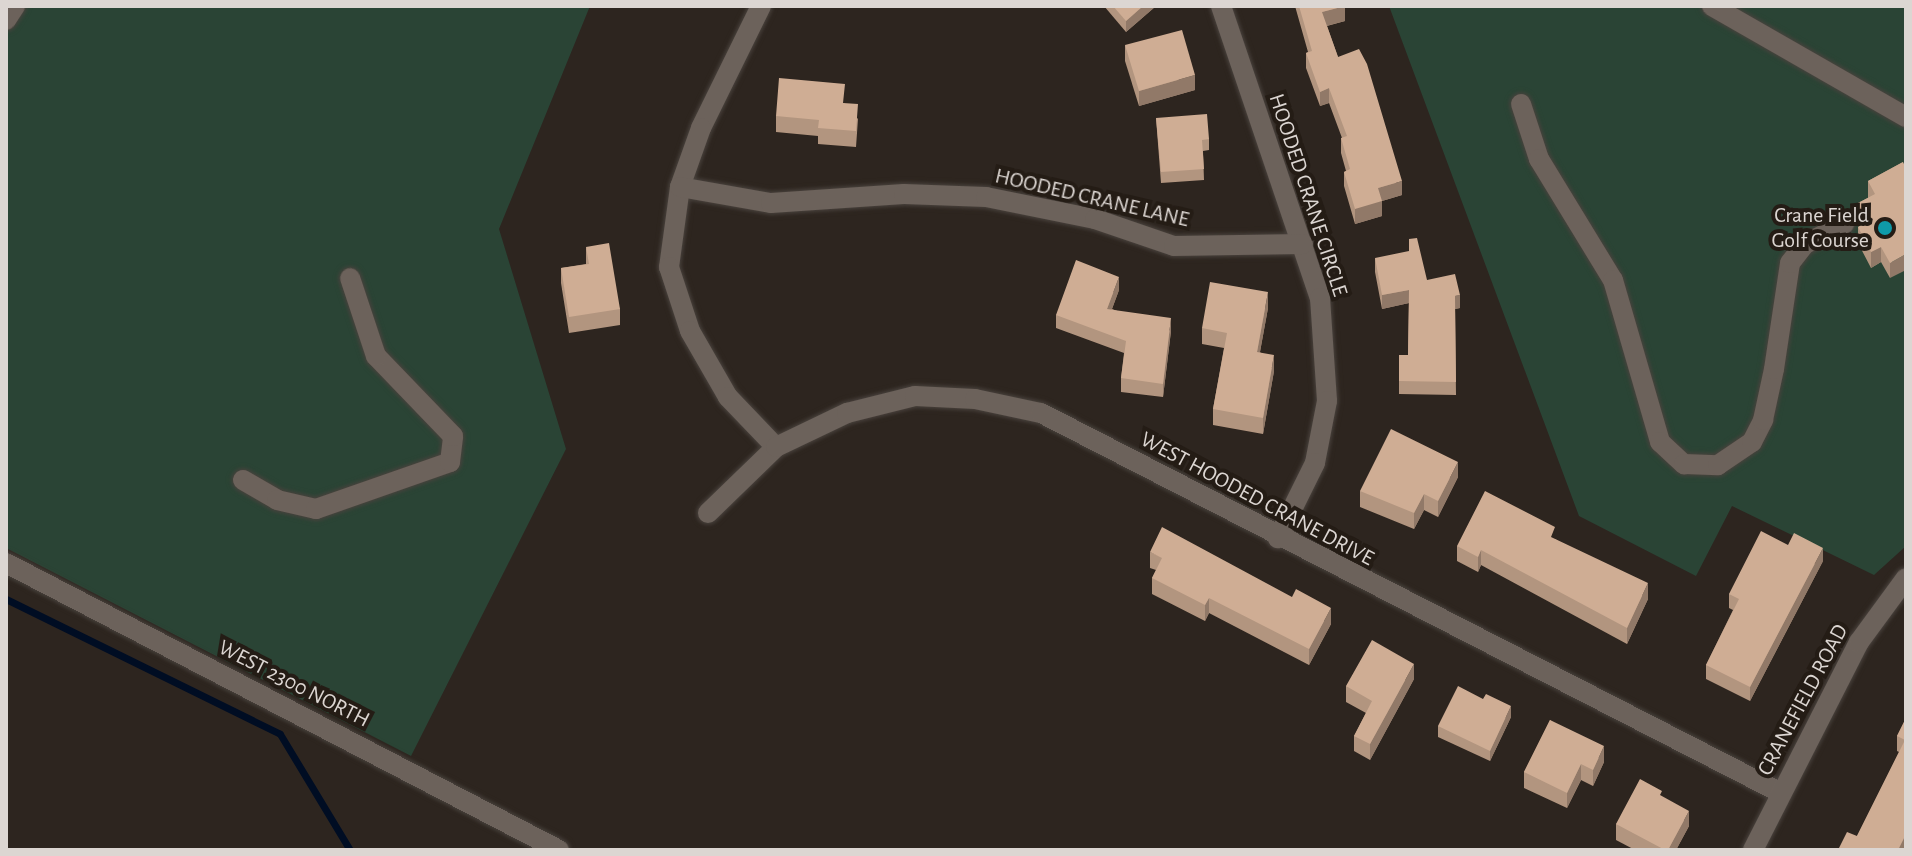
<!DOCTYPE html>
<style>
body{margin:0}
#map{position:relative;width:1912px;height:856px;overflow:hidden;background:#2d251f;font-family:"Alegreya Sans",sans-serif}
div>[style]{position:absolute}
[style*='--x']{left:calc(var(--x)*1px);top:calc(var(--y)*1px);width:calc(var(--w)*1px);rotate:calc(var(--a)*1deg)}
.green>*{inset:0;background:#2a4435}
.stream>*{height:7px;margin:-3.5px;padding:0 3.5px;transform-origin:3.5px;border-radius:3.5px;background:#000d23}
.roads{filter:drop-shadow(0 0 2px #49423d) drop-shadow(0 0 2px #49423d)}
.minor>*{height:20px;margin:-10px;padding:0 10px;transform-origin:10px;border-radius:10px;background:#6c625b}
.wall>*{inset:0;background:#b2957f}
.shaded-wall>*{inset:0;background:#917968}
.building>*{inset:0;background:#cfad94}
.dots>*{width:22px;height:22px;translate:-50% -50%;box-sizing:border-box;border:4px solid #241c15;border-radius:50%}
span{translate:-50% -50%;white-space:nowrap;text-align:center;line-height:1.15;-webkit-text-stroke:8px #241c15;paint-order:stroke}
.street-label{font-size:22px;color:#dcd6d2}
.poi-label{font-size:22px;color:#dcd6d2}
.right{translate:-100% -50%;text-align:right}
.frame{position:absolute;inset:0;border:8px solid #dcd6d2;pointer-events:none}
</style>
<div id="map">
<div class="green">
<i style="clip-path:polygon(6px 6px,590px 6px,499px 229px,566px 449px,411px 756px,6px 548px)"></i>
<i style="clip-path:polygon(1389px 6px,1906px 6px,1906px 546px,1874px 575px,1732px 506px,1696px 576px,1579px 516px)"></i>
</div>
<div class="stream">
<i style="--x:6;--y:599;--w:305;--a:26.2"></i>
<i style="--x:280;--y:734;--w:135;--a:58.9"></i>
</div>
<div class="roads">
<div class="minor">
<i style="--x:761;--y:6;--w:136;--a:116.2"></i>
<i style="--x:701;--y:128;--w:63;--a:109.6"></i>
<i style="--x:680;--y:187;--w:81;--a:97.8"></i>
<i style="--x:669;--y:267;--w:67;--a:71.8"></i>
<i style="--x:690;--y:331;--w:76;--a:60.1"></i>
<i style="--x:728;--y:397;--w:69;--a:46.2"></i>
<i style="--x:1221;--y:6;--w:308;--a:71.3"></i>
<i style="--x:1320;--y:298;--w:103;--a:86.1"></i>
<i style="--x:1327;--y:401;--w:63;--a:101"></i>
<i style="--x:1315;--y:463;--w:84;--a:116.3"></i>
<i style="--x:1712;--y:6;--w:224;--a:29.8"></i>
<i style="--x:6;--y:20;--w:17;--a:-57"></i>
<i style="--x:1521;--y:104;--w:58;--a:71.9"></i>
<i style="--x:1539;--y:159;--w:142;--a:58.6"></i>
<i style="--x:1613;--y:280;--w:169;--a:73.8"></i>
<i style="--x:1660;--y:442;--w:33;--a:43"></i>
<i style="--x:1684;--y:464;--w:34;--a:2"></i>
<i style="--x:1718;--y:465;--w:41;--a:-34.1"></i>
<i style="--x:1752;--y:442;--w:25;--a:-63"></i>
<i style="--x:1763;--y:420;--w:52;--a:-77.8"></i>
<i style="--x:1774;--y:369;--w:107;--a:-81.4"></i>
<i style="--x:1790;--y:263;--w:24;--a:-52"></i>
<i style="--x:1805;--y:244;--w:44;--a:-27.1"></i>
<i style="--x:680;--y:187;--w:92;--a:10"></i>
<i style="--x:771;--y:203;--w:133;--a:-3.9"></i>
<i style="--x:904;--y:194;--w:82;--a:2.1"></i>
<i style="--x:986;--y:197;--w:111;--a:11.4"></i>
<i style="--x:1095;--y:219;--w:83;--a:18.9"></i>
<i style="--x:1174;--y:246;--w:129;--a:-0.9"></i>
<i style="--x:243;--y:480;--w:39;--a:30"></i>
<i style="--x:277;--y:500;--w:40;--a:13"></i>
<i style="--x:316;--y:509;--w:142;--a:-19.3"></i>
<i style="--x:450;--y:462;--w:26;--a:-83"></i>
<i style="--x:453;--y:436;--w:111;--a:-133.9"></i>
<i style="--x:376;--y:356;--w:82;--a:-108.4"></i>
<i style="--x:708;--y:513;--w:95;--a:-44.1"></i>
<i style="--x:776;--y:447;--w:79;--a:-25.6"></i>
<i style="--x:847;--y:413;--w:70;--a:-14"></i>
<i style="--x:915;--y:396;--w:60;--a:2.9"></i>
<i style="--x:975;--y:399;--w:67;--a:12"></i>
<i style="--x:1041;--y:413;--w:832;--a:27.18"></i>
<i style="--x:6;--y:563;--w:623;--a:27.43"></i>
<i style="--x:1753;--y:850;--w:233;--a:-63"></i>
<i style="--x:1859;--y:642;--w:79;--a:-53.7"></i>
</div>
</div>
<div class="wall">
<i style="clip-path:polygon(1104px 6px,1156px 6px,1126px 32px)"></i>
<i style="clip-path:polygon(1286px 6px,1345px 6px,1345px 21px,1327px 26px,1338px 57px,1402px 195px,1382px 201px,1382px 216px,1355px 224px,1344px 186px,1344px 172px,1346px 171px,1341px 153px,1341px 138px,1342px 138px,1329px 103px,1320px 106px,1306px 68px,1306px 53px,1308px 52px,1295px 6px,1287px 8px)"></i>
<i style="clip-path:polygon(1125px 45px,1195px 90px,1139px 106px,1125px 61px)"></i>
<i style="clip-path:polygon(844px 103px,858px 119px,856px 147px,818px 144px,818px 136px,776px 132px,776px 116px)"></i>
<i style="clip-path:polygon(1156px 118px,1209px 139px,1209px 150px,1203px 151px,1204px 180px,1161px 183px)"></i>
<i style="clip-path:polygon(1903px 162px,1890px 278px,1881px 262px,1871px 268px,1858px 243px,1858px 227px,1862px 225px,1858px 219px,1858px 203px,1868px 198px,1868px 181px)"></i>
<i style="clip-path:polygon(586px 247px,620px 309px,620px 325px,569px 333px,561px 283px,561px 268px,586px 264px)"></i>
<i style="clip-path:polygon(1375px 258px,1427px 280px,1460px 308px,1455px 309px,1456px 395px,1399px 394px,1399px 355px,1408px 355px,1409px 303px,1382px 309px,1375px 272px)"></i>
<i style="clip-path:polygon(1119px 290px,1112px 309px,1171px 331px,1163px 397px,1121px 392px,1121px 378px,1124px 353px,1056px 328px,1056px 315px)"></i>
<i style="clip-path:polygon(1268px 308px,1260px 352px,1274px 371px,1263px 434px,1213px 425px,1213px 409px,1224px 348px,1202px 344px,1202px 328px)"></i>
<i style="clip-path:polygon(1458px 477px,1438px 517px,1424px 510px,1414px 529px,1360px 507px,1360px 491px)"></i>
<i style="clip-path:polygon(1555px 539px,1648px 599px,1627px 644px,1481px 565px,1478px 572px,1457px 561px,1457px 546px)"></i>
<i style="clip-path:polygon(1150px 552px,1331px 624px,1309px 665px,1209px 613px,1205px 621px,1152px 594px,1152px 578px,1156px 570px,1150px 568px)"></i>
<i style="clip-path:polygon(1823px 561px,1750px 701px,1706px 679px,1706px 665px,1733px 610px,1729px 608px,1729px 594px)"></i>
<i style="clip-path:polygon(1414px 679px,1370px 760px,1354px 751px,1354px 736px,1366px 713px,1346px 702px,1346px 686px)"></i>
<i style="clip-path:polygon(1511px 717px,1490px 761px,1438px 737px,1438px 726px)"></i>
<i style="clip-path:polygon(1906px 718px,1906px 850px,1838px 850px,1857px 836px,1899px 752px,1897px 751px,1897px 736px)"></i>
<i style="clip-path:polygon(1550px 720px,1604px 762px,1593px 786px,1581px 780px,1567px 808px,1524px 788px,1524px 772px)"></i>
<i style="clip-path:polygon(1662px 797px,1689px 826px,1676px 850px,1635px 850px,1616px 840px,1616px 824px)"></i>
</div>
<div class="shaded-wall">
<i style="clip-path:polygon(1143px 6px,1156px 6px,1126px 32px,1126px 21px)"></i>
<i style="clip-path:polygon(1345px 6px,1345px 21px,1322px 27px,1322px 12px)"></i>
<i style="clip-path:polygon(1195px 75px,1195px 90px,1139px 106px,1139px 91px)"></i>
<i style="clip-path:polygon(1329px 88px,1329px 103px,1320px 106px,1320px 92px)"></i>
<i style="clip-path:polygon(1402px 181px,1402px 195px,1382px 201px,1382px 216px,1355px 224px,1355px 209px,1378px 188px)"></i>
<i style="clip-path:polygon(1881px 247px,1881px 262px,1871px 268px,1871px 252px)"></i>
<i style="clip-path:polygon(1906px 254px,1906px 270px,1890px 278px,1890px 263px)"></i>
<i style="clip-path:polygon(1119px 277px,1119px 290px,1107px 322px,1107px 309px)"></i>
<i style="clip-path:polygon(1409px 290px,1409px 303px,1382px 309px,1382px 295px)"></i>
<i style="clip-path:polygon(1268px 292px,1268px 308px,1257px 368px,1257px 352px)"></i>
<i style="clip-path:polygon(1460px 295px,1460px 308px,1455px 309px,1455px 296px)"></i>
<i style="clip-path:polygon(1171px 318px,1171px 331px,1163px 397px,1163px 384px)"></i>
<i style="clip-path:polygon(1274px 355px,1274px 371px,1263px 434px,1263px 418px)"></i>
<i style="clip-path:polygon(1458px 462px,1458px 477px,1438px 517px,1438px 501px)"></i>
<i style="clip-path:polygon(1424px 494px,1424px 510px,1414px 529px,1414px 513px)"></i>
<i style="clip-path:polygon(1823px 548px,1823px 561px,1750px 701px,1750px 687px)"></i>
<i style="clip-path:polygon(1481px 550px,1481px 565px,1478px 572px,1478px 557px)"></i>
<i style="clip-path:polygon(1648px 583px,1648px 599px,1627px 644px,1627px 628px)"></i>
<i style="clip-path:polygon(1209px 598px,1209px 613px,1205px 621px,1205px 605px)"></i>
<i style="clip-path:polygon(1331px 608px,1331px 624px,1309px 665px,1309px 649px)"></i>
<i style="clip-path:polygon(1414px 664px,1414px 679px,1370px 760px,1370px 744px)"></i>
<i style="clip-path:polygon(1511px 706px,1511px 717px,1490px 761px,1490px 751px)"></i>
<i style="clip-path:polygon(1604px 746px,1604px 762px,1593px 786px,1593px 770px)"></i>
<i style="clip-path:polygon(1581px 764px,1581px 780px,1567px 808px,1567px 793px)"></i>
<i style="clip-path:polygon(1689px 811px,1689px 826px,1676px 850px,1668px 850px)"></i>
<i style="clip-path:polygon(1906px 834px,1906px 850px,1898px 850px)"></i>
</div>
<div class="building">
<i style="clip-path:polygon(1113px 6px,1143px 6px,1126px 21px)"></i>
<i style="clip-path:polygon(1299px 6px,1345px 6px,1322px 12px,1338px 57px,1359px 49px,1367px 64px,1402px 181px,1378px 188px,1382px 201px,1355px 209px,1344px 172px,1350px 169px,1341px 138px,1347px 136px,1329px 88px,1320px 92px,1306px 53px,1312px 51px)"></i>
<i style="clip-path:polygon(1182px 30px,1195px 75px,1139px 91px,1125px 45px)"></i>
<i style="clip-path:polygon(779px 78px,845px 84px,843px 103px,858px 104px,856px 131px,818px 128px,819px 120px,776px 116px)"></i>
<i style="clip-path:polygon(1207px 114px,1209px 139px,1202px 140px,1204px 169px,1161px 172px,1156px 118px)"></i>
<i style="clip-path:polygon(1903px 162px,1906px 168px,1906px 254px,1890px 263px,1881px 247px,1871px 252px,1858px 227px,1868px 222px,1858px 203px,1875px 194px,1868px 181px)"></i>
<i style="clip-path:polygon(1417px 238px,1427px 280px,1455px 274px,1460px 295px,1455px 296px,1456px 382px,1399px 381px,1399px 355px,1408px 355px,1409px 290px,1382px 295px,1375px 258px,1409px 251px,1409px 239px)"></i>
<i style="clip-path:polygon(609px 243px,620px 309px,569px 317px,561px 268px,589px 264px,586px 247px)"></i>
<i style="clip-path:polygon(1076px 260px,1119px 277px,1107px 309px,1171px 318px,1163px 384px,1121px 378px,1126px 341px,1056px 315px)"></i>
<i style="clip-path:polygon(1210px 282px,1268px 292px,1257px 352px,1274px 355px,1263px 418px,1213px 409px,1227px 333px,1202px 328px)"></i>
<i style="clip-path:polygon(1391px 429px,1458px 462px,1438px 501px,1424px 494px,1414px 513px,1360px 491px)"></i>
<i style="clip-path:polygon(1485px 491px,1555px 527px,1551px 537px,1648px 583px,1627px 628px,1481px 550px,1478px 557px,1457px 546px)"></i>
<i style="clip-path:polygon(1162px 527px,1292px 597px,1296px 589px,1331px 608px,1309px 649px,1209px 598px,1205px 605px,1152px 578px,1162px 558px,1150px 552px)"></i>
<i style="clip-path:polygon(1761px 531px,1788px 545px,1794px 533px,1823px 548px,1750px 687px,1706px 665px,1739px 599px,1729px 594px)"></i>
<i style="clip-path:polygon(1372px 640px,1414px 664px,1370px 744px,1354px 736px,1372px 701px,1346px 686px)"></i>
<i style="clip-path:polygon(1458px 686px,1483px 699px,1486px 694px,1511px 706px,1490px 751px,1438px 726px)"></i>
<i style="clip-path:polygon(1906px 718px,1906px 834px,1898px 850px,1838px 850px,1847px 832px,1857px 836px,1905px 740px,1897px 736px)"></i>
<i style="clip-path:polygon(1550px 720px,1604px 746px,1593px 770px,1581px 764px,1567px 793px,1524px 772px)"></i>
<i style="clip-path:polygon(1640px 779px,1662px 791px,1660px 795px,1689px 811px,1668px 850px,1665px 850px,1616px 824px)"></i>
</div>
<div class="dots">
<i style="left:1885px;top:228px;background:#0f9aa8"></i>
</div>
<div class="street-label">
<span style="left:1308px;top:195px;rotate:72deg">HOODED CRANE CIRCLE</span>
<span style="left:1092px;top:198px;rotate:13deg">HOODED CRANE LANE</span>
<span style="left:1257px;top:499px;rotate:28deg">WEST HOODED CRANE DRIVE</span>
<span style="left:294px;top:684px;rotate:27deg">WEST 2300 NORTH</span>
<span style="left:1803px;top:700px;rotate:-62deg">CRANEFIELD ROAD</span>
</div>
<div class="poi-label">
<span class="right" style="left:1869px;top:228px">Crane Field<br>Golf Course</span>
</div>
<div class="frame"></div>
</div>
